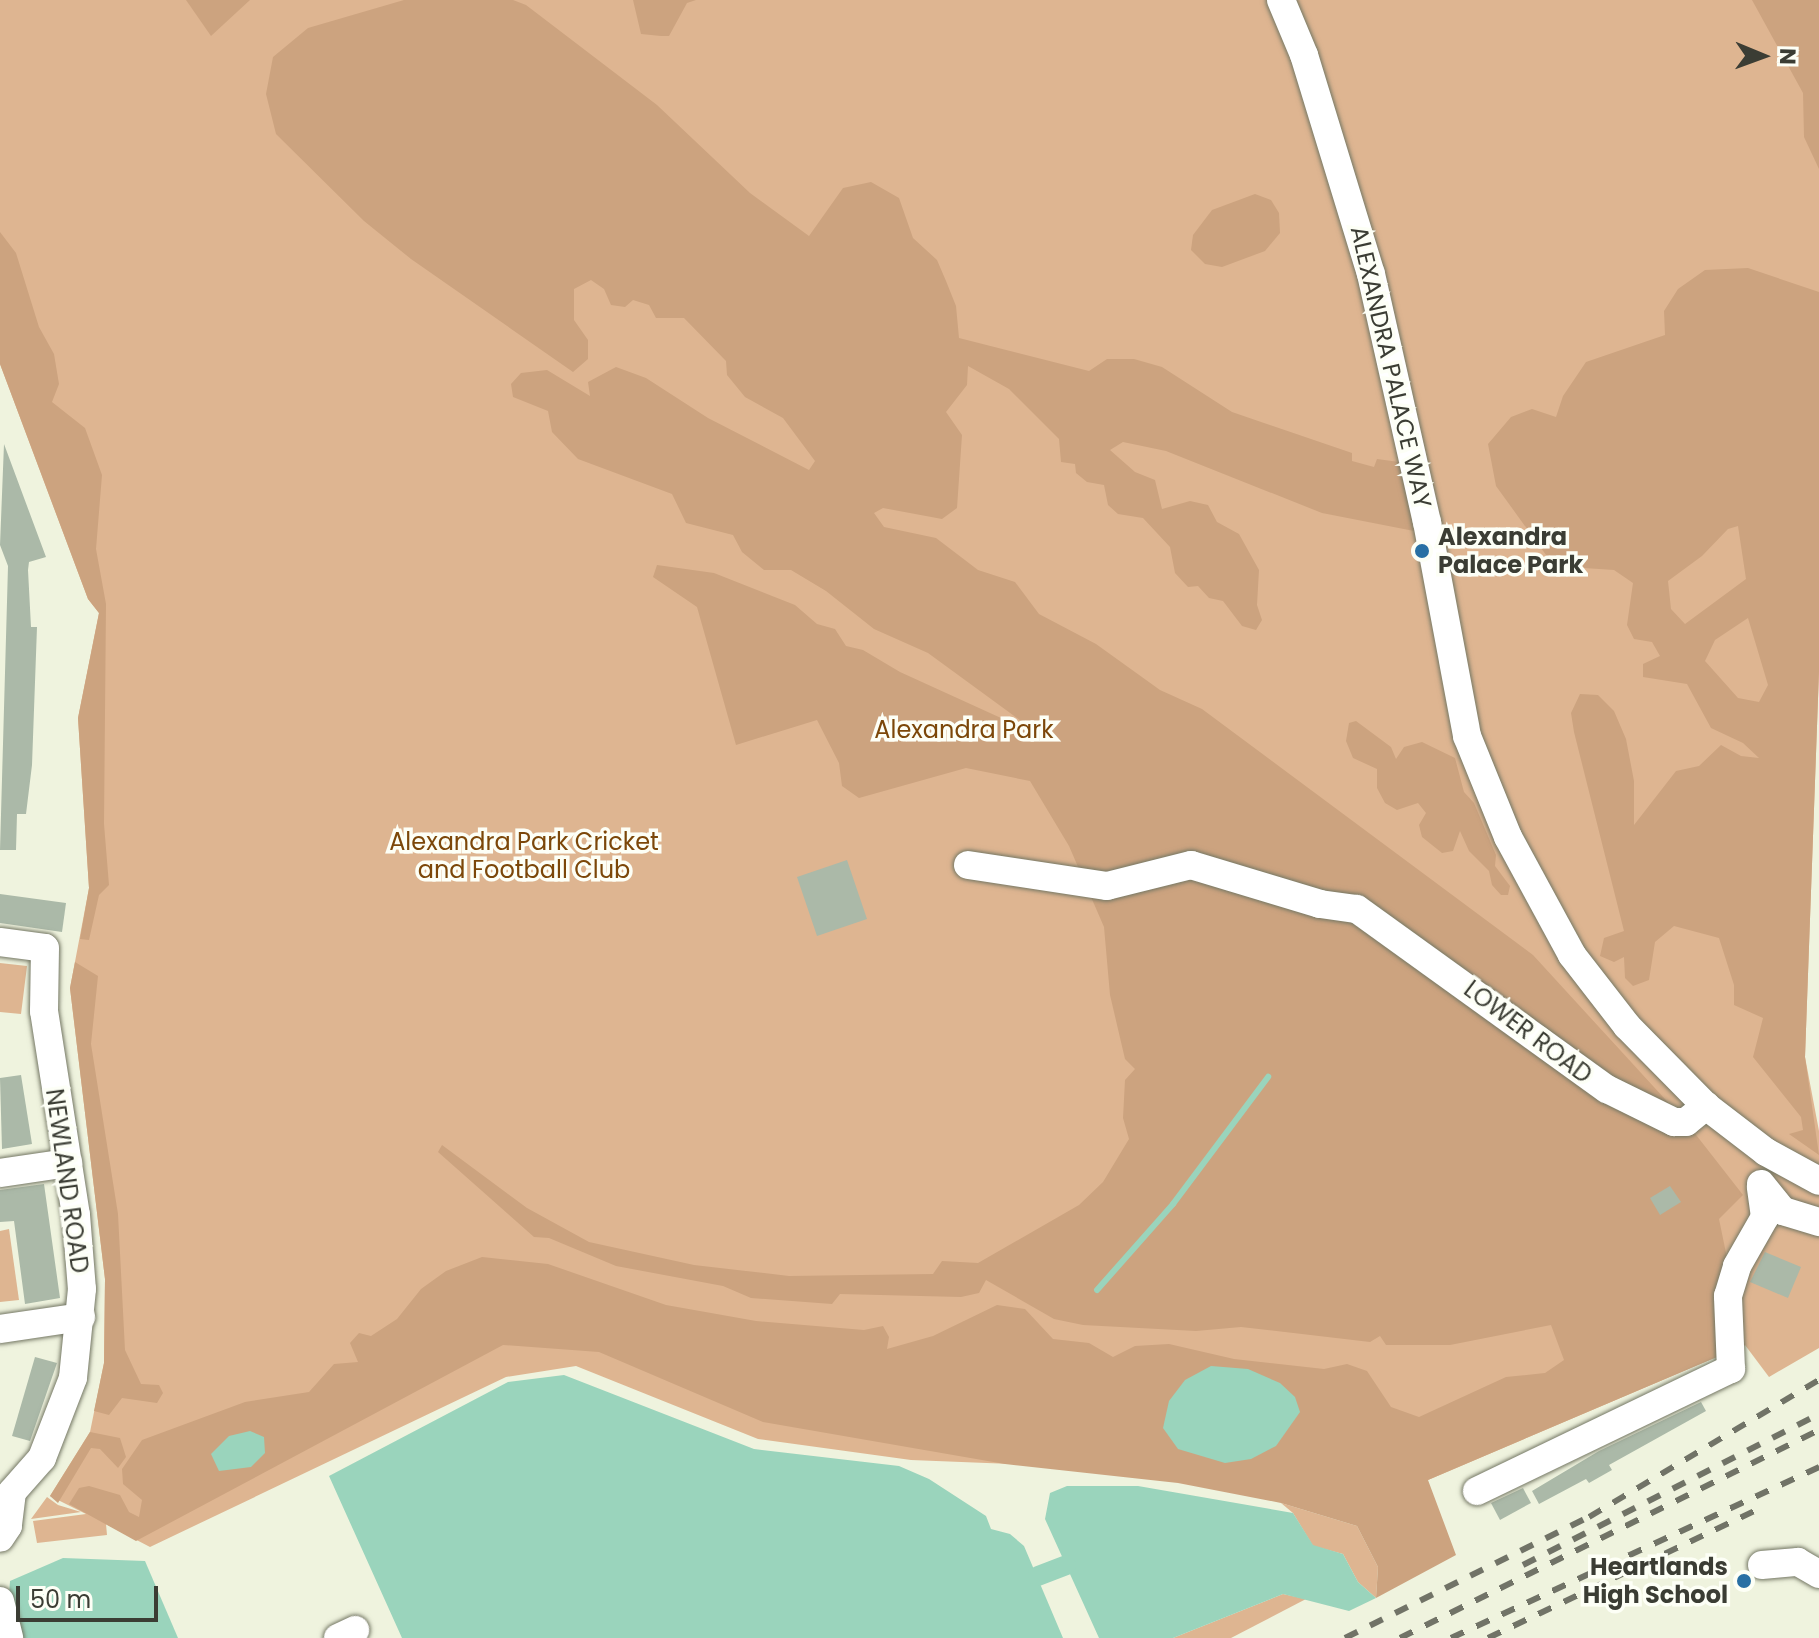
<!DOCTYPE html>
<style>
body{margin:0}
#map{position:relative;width:1819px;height:1638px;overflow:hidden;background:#eff3de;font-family:Poppins,sans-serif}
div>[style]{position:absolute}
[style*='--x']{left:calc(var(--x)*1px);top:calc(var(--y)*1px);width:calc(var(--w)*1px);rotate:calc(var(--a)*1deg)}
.green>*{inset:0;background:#deb591}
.forest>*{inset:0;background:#cca37f}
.water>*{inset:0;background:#9ad4bc}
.stream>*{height:6px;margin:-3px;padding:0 3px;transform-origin:3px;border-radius:3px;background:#9ad4bc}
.canal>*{height:20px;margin:-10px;padding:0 10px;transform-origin:10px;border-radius:10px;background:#9ad4bc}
.building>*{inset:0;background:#abb9a8}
.roads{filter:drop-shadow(0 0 2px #747764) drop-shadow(0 0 2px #747764)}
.minor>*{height:28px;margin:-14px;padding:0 14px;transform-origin:14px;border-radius:14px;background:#fff}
.rail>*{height:6px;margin-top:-3px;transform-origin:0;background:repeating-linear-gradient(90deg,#717367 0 14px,transparent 0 28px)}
.dots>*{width:22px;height:22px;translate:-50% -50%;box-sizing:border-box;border:4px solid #fdfff6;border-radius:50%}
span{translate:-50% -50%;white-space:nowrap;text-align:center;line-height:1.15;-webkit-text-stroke:7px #fdfff6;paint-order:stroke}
.street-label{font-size:24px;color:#3b3d34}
.poi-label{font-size:24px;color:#3b3d34;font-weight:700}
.left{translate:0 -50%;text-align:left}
.right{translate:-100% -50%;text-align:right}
.park-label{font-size:24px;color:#7c4709}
.north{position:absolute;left:1723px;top:16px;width:80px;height:80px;-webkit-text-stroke:6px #fdfff6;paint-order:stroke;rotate:91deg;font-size:22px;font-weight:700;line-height:32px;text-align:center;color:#3b3d34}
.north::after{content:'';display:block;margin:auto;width:28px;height:36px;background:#3b3d34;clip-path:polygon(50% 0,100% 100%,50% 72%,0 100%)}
.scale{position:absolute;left:16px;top:1586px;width:142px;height:36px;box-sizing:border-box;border:4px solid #3b3d34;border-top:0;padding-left:10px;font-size:24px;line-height:28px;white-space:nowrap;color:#3b3d34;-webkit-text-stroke:6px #fdfff6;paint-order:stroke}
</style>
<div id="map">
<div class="green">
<i style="clip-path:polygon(0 0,1819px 0,1819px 671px,1805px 1057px,1819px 1131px,1819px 1348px,1769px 1377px,1745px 1345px,1428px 1480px,911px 1460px,758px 1439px,576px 1366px,506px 1377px,150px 1547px,106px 1524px,107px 1535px,37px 1543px,33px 1521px,86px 1514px,50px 1496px,90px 1432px,104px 1363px,105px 1279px,70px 988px,89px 888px,78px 718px,99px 613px,88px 599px,0 364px)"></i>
<i style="clip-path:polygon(0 963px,27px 966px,21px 1014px,0 1012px)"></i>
<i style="clip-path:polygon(9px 1229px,19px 1300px,0 1302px,0 1231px)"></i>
<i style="clip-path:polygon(47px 1497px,58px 1505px,81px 1512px,31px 1519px)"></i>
<i style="clip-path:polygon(1281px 1503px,1357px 1526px,1378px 1567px,1376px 1598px,1358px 1582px,1343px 1554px,1313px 1546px,1293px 1513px)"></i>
<i style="clip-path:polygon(1283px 1594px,1306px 1599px,1231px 1638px,1173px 1638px)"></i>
</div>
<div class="forest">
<i style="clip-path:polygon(186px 0,250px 0,211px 36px)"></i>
<i style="clip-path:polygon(404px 0,513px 0,526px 5px,657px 105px,750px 193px,809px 236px,843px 188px,871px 182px,899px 198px,913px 238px,937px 260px,946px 281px,956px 306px,959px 338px,1089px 371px,1107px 359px,1134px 359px,1162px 367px,1232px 412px,1352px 453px,1352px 461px,1374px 467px,1377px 459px,1399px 462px,1414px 531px,1322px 513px,1166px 451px,1123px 442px,1110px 450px,1135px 472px,1155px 480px,1162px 509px,1190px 501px,1208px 505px,1217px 522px,1239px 534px,1259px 570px,1257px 605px,1262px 620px,1256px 630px,1242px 626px,1223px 601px,1209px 598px,1198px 586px,1188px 587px,1175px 573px,1170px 547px,1143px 518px,1118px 514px,1108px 505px,1104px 485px,1087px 482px,1076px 473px,1075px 464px,1061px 462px,1059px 439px,1009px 389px,968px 366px,967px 385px,946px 412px,962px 435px,957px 508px,942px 519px,883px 508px,874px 513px,884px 527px,936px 538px,978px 570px,1015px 582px,1039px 614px,1096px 644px,1160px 690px,1202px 709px,1533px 955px,1686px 1122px,1743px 1195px,1719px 1219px,1745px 1345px,1428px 1480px,1456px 1555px,1376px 1598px,1378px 1567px,1357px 1526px,1281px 1503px,1178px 1483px,1005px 1464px,763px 1422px,599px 1352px,503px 1345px,136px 1541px,69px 1504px,79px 1488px,89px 1486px,120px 1495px,129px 1512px,139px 1517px,142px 1500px,123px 1484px,122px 1469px,142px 1440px,245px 1402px,309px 1392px,334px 1364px,358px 1362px,350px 1343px,359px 1333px,371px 1336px,397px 1319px,421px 1289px,446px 1271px,482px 1257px,548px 1264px,666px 1305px,756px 1321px,864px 1330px,883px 1326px,889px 1337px,887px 1349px,933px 1336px,997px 1305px,1025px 1309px,1053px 1339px,1089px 1343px,1113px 1357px,1135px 1346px,1169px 1344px,1234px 1359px,1324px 1369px,1347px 1364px,1367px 1371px,1391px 1407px,1419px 1417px,1506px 1377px,1545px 1373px,1564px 1360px,1551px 1325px,1450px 1345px,1386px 1345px,1380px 1336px,1370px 1342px,1241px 1327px,1196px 1331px,1083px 1325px,1054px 1319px,986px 1280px,979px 1293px,961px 1297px,840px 1294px,832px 1304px,751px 1298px,723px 1286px,616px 1266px,549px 1238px,534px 1237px,438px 1152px,442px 1145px,527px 1208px,589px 1242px,694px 1265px,789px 1276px,933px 1274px,942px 1261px,978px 1263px,1079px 1205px,1103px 1182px,1129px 1139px,1123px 1118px,1125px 1080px,1135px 1069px,1125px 1059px,1110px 995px,1104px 927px,1069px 846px,1030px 781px,966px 768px,859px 798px,842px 786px,839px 763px,817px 720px,736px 745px,697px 607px,653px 577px,657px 565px,714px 573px,795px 605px,817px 624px,835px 629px,846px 646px,863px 650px,900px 672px,1043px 737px,928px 653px,874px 629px,826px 591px,791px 570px,764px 570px,742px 552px,733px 535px,686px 523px,672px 494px,578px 459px,552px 432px,548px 411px,513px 397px,511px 384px,521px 373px,547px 370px,590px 396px,588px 382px,616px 367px,646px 378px,708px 418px,809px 470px,815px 461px,783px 418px,745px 397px,727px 375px,726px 361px,684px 318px,656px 318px,649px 305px,633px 300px,625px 307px,611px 305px,604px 289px,591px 280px,574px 289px,574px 320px,588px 340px,588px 359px,573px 372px,411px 259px,364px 221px,276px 134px,266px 94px,273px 57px,308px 28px)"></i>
<i style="clip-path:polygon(633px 0,696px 0,687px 3px,669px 36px,661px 36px,641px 34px)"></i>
<i style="clip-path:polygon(1752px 0,1819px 0,1819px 169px,1804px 137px,1803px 93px)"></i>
<i style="clip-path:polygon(1255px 194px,1271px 200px,1279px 213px,1280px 233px,1265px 251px,1222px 267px,1205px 264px,1191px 250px,1193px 235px,1212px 210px)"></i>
<i style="clip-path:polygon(0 232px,16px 253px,39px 327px,54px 354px,59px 384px,52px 402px,85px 428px,102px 475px,96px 549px,106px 604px,104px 824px,109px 885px,99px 895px,89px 940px,80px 939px,89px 888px,78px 718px,99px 613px,88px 599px,0 364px)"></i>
<i style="clip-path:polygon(evenodd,1748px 268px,1819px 292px,1819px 671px,1805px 1057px,1819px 1155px,1789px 1134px,1803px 1130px,1801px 1117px,1753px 1057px,1763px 1018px,1734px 1005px,1734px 985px,1719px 938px,1674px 926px,1655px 942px,1649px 980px,1633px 986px,1625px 978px,1624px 957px,1614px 962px,1600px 956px,1604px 938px,1624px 931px,1574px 732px,1571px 713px,1580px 694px,1598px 695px,1614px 711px,1626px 739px,1634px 781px,1634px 825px,1676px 771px,1699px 766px,1721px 745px,1741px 756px,1759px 758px,1743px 743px,1711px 728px,1687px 684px,1643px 677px,1643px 664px,1660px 656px,1652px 642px,1634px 639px,1627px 625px,1633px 583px,1614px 570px,1554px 566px,1496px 486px,1488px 444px,1511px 417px,1532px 409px,1556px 417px,1563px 396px,1586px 362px,1665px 335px,1664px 311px,1678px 289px,1705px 270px,1748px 268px,1738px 526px,1746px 579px,1685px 624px,1671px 609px,1668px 581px,1702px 556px,1728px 529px,1738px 526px,1748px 268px,1748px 618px,1768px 685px,1759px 702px,1738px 698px,1705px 661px,1715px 640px,1748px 618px)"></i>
<i style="clip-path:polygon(1356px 721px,1391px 747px,1396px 759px,1404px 747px,1422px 742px,1455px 758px,1464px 792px,1474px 803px,1496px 855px,1495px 866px,1510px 886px,1508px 895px,1501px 895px,1492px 885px,1489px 871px,1469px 851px,1460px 831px,1453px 851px,1442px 853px,1422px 837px,1419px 825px,1426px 813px,1418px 803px,1397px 810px,1385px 803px,1377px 788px,1377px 769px,1353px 758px,1346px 741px,1349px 723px)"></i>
<i style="clip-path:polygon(75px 962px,98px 976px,91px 1044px,118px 1214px,125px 1350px,141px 1384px,159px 1385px,163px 1393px,157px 1403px,122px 1398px,109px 1415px,94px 1411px,104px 1363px,105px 1279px,70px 988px)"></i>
<i style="clip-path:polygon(90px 1432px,120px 1438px,126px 1457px,118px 1468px,100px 1449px,91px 1448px,58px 1503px,50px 1496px)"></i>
</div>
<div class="water">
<i style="clip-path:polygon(1211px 1366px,1248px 1369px,1280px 1383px,1295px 1397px,1300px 1412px,1276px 1446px,1251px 1459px,1225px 1463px,1178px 1449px,1163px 1428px,1169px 1401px,1185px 1380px)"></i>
<i style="clip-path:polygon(564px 1375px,754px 1449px,899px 1466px,929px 1479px,986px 1516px,991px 1529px,1010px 1534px,1024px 1546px,1063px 1638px,402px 1638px,329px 1476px,508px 1382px)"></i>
<i style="clip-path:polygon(250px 1431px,264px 1437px,265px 1453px,251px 1467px,219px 1471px,211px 1454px,229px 1436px)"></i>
<i style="clip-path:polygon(1067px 1486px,1138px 1486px,1293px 1513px,1313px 1545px,1343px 1554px,1358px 1582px,1376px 1598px,1349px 1611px,1283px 1594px,1173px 1638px,1099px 1638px,1045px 1519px,1050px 1493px)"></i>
<i style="clip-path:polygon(63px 1558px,145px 1561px,178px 1638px,21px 1638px,8px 1608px,10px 1581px)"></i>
</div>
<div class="stream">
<i style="--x:1097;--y:1290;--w:115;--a:-48.5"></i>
<i style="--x:1173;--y:1204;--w:159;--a:-53.2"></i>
</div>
<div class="canal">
<i style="--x:1038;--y:1576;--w:30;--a:-21"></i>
</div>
<div class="building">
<i style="clip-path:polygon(4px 444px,46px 557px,29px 562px,28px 570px,31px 627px,37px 627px,32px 765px,26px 814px,17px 814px,16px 850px,0 850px,8px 566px,0 545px)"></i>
<i style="clip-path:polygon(847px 860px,867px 919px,817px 936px,797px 877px)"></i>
<i style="clip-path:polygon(0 894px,66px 903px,62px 932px,0 923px)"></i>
<i style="clip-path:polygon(21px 1075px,32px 1144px,2px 1149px,0 1078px)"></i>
<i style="clip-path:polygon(44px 1184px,60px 1298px,25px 1304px,14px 1221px,0 1222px,0 1190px)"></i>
<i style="clip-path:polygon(1670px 1186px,1681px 1202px,1660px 1215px,1650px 1198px)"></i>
<i style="clip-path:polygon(1765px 1252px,1801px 1267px,1788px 1298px,1750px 1282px)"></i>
<i style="clip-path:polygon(35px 1357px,57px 1363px,30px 1441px,12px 1436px)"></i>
<i style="clip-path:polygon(1701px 1402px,1706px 1411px,1609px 1465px,1612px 1470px,1589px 1483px,1586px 1479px,1539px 1504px,1532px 1491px,1599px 1451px)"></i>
<i style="clip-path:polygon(1523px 1488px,1531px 1503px,1500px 1520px,1491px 1503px)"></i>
</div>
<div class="roads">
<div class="minor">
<i style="--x:1281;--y:0;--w:60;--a:67.3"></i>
<i style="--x:1304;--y:55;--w:229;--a:73"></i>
<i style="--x:1371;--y:274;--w:254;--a:77.3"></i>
<i style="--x:1427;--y:522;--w:218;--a:79.4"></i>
<i style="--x:1467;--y:736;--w:109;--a:67.9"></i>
<i style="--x:1508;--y:837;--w:134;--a:61.5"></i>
<i style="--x:1572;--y:955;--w:90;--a:52.2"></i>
<i style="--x:1627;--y:1026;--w:112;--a:45.4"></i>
<i style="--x:1706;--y:1106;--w:76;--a:37.5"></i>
<i style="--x:1766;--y:1152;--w:60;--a:28.7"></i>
<i style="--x:968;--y:865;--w:141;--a:8.6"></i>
<i style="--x:1107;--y:886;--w:87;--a:-14"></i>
<i style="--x:1191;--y:865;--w:135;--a:16.8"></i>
<i style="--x:1320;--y:904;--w:37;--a:8"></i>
<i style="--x:1357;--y:909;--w:308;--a:35.8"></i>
<i style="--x:1607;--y:1089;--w:75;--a:26.2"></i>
<i style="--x:1674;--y:1122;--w:12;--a:0"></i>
<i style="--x:1686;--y:1122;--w:26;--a:-39"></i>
<i style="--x:0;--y:942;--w:45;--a:7.6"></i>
<i style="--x:45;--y:948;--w:63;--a:90.9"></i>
<i style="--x:44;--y:1011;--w:206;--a:81.1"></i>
<i style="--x:76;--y:1215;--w:74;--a:85.4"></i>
<i style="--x:82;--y:1289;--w:89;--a:95.8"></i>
<i style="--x:73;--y:1378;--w:86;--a:111.2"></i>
<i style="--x:42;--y:1458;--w:45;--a:131.4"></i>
<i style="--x:12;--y:1492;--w:34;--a:97"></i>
<i style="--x:8;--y:1526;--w:14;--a:124"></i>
<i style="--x:0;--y:1173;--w:69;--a:-8.4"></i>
<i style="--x:1761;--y:1184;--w:35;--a:51"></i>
<i style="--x:1783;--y:1211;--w:38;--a:17"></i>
<i style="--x:0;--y:1329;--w:82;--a:-8.4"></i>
<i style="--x:1477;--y:1491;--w:282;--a:-25.7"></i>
<i style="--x:1731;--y:1369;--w:73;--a:-92.4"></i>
<i style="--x:1728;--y:1296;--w:31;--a:-73"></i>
<i style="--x:1737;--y:1266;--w:56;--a:-60.3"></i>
<i style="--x:1765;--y:1217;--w:30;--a:-98"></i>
<i style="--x:1762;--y:1565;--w:36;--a:-5"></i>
<i style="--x:1798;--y:1562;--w:24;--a:30"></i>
<i style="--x:0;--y:1601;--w:38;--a:76"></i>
<i style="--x:338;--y:1638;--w:19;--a:-25"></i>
</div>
</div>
<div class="rail">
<i style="--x:1523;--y:1565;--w:332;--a:-27"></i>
<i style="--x:1345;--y:1638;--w:272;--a:-26.4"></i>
<i style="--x:1589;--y:1517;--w:268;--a:-30.8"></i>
<i style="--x:1400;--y:1638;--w:468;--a:-26.4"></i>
<i style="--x:1451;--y:1638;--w:406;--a:-24.9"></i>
<i style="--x:1488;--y:1638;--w:307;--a:-25.5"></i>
</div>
<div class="dots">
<i style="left:1422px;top:551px;background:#2970a4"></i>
<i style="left:1744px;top:1581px;background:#2970a4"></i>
</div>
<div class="street-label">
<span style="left:1391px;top:367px;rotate:77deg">ALEXANDRA PALACE WAY</span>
<span style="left:1528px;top:1032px;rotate:37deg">LOWER ROAD</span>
<span style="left:67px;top:1181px;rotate:82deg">NEWLAND ROAD</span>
</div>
<div class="poi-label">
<span class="left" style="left:1438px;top:551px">Alexandra<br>Palace Park</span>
<span class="right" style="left:1728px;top:1581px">Heartlands<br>High School</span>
</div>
<div class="park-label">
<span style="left:964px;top:730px">Alexandra Park</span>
<span style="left:524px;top:856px">Alexandra Park Cricket<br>and Football Club</span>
</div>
<div class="north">N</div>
<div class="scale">50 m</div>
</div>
